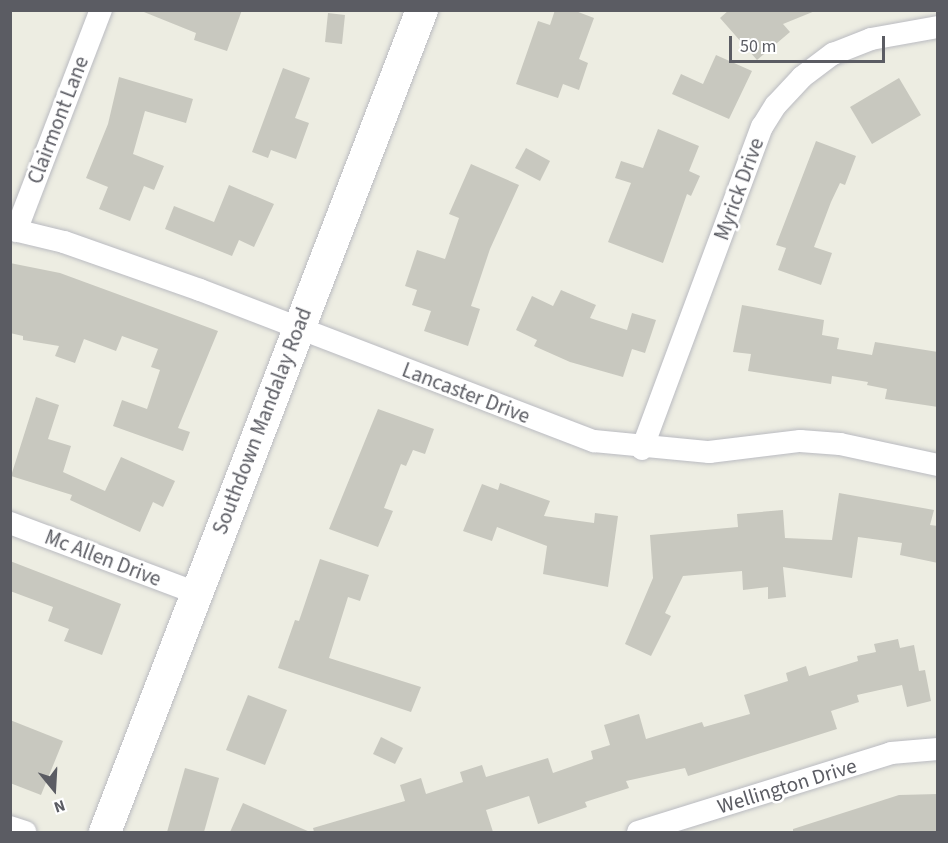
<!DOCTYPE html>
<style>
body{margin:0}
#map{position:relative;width:948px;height:843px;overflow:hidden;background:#edede2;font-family:"Source Sans 3",sans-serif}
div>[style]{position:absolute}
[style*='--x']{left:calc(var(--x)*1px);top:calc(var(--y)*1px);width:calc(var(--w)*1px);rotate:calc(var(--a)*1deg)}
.building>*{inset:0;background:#c8c8bf}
.roads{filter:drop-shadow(0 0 2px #babbc1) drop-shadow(0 0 2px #babbc1)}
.street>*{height:22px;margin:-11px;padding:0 11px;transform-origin:11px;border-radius:11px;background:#fff}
.secondary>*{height:32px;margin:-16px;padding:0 16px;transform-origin:16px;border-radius:16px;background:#fff}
span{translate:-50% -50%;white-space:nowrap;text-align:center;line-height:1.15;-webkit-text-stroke:5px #fff;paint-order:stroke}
.street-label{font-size:21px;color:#5b5c63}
.frame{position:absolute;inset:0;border:12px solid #5b5c63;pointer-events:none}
.north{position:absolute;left:24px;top:759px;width:60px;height:60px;-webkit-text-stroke:4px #fff;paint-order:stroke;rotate:162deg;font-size:16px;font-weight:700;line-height:24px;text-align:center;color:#5b5c63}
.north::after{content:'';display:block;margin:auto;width:21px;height:27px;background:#5b5c63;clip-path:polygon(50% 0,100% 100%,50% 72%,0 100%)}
.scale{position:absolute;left:729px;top:36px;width:156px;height:27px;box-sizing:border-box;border:3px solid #5b5c63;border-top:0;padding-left:8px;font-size:18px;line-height:21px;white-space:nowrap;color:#5b5c63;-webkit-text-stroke:4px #fff;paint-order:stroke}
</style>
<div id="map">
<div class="building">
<i style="clip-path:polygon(139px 10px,242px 10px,227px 51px,194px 40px,196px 33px)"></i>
<i style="clip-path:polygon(555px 10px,573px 10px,594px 18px,579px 59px,588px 63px,579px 90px,563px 84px,558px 98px,516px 84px,538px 21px,550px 25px)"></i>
<i style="clip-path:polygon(729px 10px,815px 10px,815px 11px,783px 24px,790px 32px,757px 60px,720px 18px)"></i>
<i style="clip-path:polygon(328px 13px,345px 15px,342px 44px,325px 42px)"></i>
<i style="clip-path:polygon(716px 55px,752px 71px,729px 119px,672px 94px,681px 74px,703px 84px)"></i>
<i style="clip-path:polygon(283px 68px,310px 78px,295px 118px,309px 123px,296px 159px,271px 150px,268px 158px,252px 152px)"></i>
<i style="clip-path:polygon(119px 77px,193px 99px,186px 123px,145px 111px,133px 154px,164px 166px,154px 190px,144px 186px,130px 221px,99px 209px,108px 187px,86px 178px,108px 124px)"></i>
<i style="clip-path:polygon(899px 78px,921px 115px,872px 144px,850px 107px)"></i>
<i style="clip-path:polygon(658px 129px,699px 146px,689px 171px,700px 176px,691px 196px,687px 194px,663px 263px,608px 242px,631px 183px,615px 178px,621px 161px,643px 168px)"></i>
<i style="clip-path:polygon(816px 141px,856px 156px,845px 185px,840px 183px,831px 202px,814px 247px,832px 253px,821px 285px,778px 270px,786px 248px,776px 245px)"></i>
<i style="clip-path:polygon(526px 148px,550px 161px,540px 181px,515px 168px)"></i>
<i style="clip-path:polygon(471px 164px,519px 185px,490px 249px,471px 306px,480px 309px,468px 346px,424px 331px,431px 311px,412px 305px,417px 290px,405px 286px,417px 250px,445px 259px,459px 218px,449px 214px)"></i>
<i style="clip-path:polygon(229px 185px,274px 204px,254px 247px,239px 240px,232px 256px,165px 229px,174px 206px,214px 222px)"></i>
<i style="clip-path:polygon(10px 263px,60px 273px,218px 331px,178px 428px,190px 432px,183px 451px,113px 426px,122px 400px,147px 409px,160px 370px,151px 367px,158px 349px,122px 336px,116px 351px,84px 339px,75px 363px,55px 356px,59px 346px,23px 340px,23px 336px,10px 333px)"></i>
<i style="clip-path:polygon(561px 290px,596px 305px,590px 318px,627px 330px,632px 313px,656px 320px,645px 353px,632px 349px,623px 377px,570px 362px,534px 346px,537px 340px,516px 330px,532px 296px,553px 306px)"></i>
<i style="clip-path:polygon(742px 305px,824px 320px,822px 335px,839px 338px,837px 349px,872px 355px,875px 342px,938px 352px,938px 407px,885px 399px,887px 389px,867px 385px,868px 382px,832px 376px,831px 384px,748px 371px,751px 354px,733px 352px)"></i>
<i style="clip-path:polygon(36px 397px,59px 405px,48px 439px,71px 446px,63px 472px,105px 491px,121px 457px,175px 481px,163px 507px,153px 502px,140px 532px,70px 500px,72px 495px,11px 476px)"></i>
<i style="clip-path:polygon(378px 409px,434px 429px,425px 454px,413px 450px,406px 466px,401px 464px,384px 508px,393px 511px,378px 547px,329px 529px)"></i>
<i style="clip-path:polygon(500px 483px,550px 501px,544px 516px,594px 523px,595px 513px,618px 516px,608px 587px,543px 574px,547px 546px,497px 527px,492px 541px,463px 531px,482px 484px,498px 490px)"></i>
<i style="clip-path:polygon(839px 493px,934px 510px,930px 525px,938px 526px,938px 563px,900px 555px,902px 543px,858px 537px,852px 578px,783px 567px,786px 597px,768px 599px,768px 587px,743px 590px,742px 571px,683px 576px,665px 613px,671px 616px,651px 656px,625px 644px,653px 578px,650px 535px,738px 527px,737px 514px,783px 510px,785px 538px,832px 540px)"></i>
<i style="clip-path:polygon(320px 559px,369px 575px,360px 601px,348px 597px,329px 658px,421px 687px,411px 712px,278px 668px,295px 620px,299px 621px)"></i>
<i style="clip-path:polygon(10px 561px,121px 604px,102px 655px,64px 641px,69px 629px,48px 621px,53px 607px,10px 591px)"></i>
<i style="clip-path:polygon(898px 639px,900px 648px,914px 645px,919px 671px,925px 670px,931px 701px,907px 707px,902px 685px,857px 695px,859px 702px,831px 711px,837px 729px,688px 776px,685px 768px,626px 781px,629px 788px,585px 802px,587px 807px,538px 824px,529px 796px,486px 810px,493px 832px,314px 832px,313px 828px,405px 801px,400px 785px,421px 778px,426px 794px,463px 782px,460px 772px,482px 765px,486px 777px,548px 758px,553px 773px,593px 759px,591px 751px,610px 745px,604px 725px,639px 714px,646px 739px,702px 722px,704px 727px,750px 714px,744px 695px,788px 681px,786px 673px,806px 666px,809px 676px,858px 661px,857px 656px,876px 652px,874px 644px)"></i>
<i style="clip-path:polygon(248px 695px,287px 710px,265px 765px,226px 750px)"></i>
<i style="clip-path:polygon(10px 720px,63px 741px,41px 795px,10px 783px)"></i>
<i style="clip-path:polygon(381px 737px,403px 748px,395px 764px,373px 754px)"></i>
<i style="clip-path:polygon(185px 768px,219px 778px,204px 832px,167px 832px)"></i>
<i style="clip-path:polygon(938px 794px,938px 832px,793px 832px,793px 829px,899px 795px)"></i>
<i style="clip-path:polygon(243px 803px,310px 832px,230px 832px)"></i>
</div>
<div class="roads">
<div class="street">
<i style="--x:10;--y:229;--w:56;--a:13.5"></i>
<i style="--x:64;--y:242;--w:144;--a:19.4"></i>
<i style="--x:200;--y:290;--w:422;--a:21"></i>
<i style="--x:594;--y:441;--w:116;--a:5.5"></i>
<i style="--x:709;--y:452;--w:92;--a:-6.9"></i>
<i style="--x:800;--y:441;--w:40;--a:4.3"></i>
<i style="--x:840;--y:444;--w:100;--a:12.1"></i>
<i style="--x:16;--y:231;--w:237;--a:-69"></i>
<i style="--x:642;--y:449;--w:344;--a:-69.6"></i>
<i style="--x:762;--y:127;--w:26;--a:-58"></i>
<i style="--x:776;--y:105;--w:38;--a:-47"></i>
<i style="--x:802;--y:77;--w:39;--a:-37"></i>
<i style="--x:833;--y:54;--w:41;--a:-21.5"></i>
<i style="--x:871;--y:39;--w:68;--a:-10.2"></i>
<i style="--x:10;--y:523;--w:199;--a:20.6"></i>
<i style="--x:10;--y:827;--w:16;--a:18"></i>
<i style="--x:638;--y:832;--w:265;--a:-17.3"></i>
<i style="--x:891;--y:753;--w:47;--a:-4.9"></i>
</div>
<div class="secondary">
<i style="--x:105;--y:832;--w:881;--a:-68.91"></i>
</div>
</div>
<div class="street-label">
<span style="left:58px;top:120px;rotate:-69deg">Clairmont Lane</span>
<span style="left:739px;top:189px;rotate:-70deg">Myrick Drive</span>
<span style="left:466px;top:393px;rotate:21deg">Lancaster Drive</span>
<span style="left:262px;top:421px;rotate:-69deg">Southdown Mandalay Road</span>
<span style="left:103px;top:558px;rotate:21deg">Mc Allen Drive</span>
<span style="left:787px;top:786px;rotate:-17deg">Wellington Drive</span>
</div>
<div class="frame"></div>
<div class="north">N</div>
<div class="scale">50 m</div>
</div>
